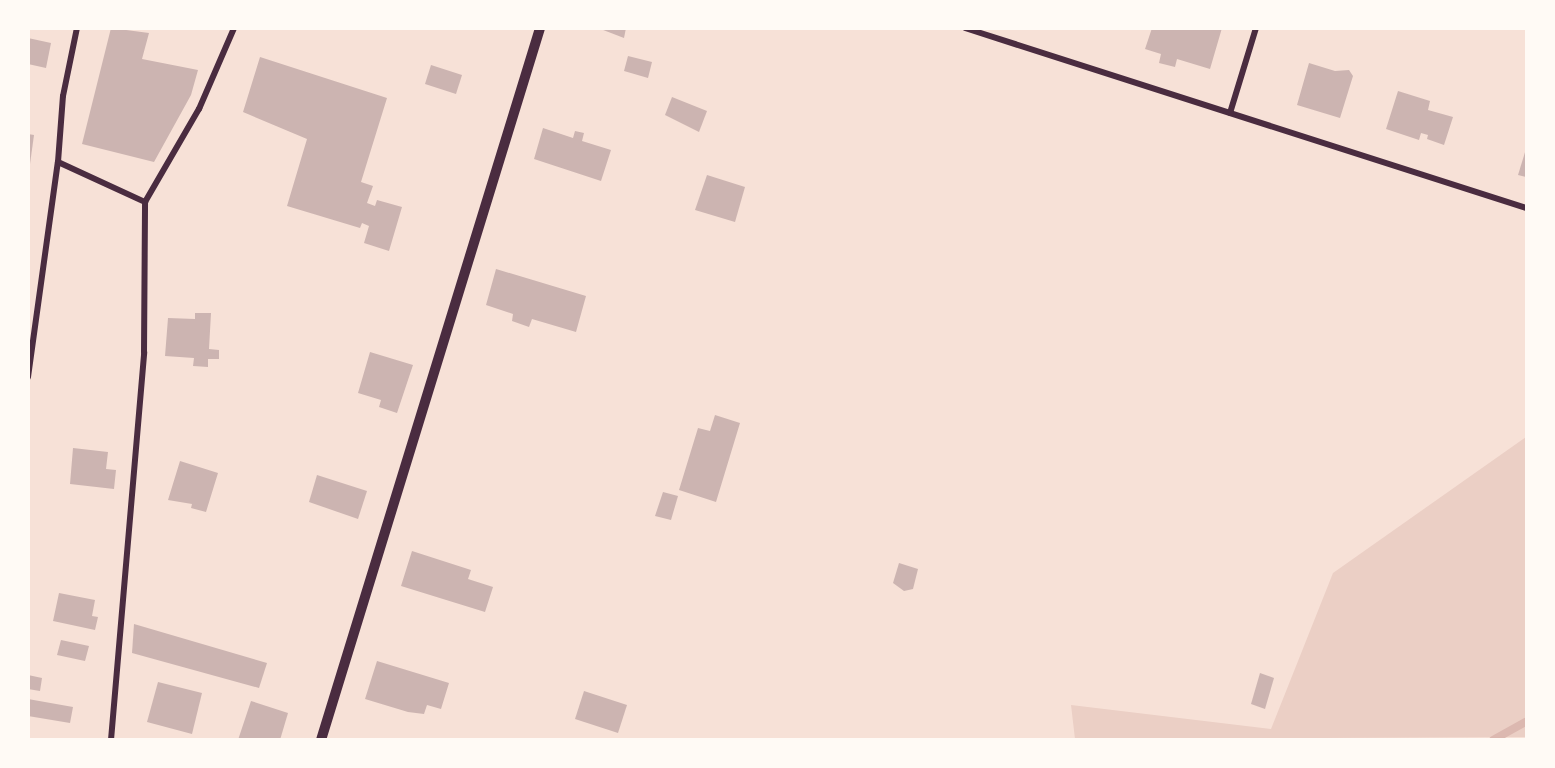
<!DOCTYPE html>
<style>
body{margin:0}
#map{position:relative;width:1555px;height:768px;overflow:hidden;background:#f7e1d7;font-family:"PT Sans Narrow",sans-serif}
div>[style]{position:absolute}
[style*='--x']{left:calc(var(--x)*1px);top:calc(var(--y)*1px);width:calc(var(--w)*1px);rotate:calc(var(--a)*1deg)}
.green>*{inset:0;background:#ebcfc5}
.stream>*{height:8px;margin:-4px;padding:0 4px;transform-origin:4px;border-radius:4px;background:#dcb8b0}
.building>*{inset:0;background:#ccb4b1}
.minor>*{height:6px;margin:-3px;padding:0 3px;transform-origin:3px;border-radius:3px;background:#4a2c40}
.tertiary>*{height:10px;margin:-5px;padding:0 5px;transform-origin:5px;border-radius:5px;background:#4a2c40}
span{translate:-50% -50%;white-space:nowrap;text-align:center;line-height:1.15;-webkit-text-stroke:4.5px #fffaf5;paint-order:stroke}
.frame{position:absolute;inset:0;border:30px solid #fffaf5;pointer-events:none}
</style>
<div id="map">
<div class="green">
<i style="clip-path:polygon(1526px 437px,1526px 737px,1075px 739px,1071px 705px,1271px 729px,1333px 573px)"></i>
</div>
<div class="stream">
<i style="--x:1493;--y:740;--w:38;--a:-29"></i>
</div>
<div class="building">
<i style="clip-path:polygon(111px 28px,149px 33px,142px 59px,198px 70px,191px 95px,154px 162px,82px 144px)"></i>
<i style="clip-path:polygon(598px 28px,626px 28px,624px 38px)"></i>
<i style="clip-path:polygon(1152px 28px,1222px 28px,1210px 69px,1177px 59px,1175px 67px,1159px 63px,1161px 54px,1145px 49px)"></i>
<i style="clip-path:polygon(28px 38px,51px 43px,46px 68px,28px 64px)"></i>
<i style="clip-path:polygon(628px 56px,652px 62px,648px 78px,624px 71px)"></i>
<i style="clip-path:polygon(260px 57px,387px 98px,361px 182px,373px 186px,367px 203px,375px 206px,377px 200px,402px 207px,389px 251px,364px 243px,369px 226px,362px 223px,360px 228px,287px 206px,307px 139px,243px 112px)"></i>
<i style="clip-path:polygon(1309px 63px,1335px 71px,1349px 70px,1353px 76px,1340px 118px,1297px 105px)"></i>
<i style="clip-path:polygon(431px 65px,462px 75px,456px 94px,425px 84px)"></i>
<i style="clip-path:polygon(1398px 91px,1430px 101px,1428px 110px,1453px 117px,1444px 145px,1427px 139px,1428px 135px,1421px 133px,1419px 140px,1386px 129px)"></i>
<i style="clip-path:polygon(672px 97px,707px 111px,699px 132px,665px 115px)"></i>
<i style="clip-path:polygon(543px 128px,573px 138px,575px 131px,584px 133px,582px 141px,611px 150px,601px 181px,534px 159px)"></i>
<i style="clip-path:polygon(28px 134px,34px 135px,30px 164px,28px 164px)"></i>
<i style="clip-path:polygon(1526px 149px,1526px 177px,1518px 175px)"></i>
<i style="clip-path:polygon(707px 175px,745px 187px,735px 222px,695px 210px)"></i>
<i style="clip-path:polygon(496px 269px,586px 296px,576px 332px,532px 319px,529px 327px,512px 321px,513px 314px,486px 305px)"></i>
<i style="clip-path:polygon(195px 313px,211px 313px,209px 349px,219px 350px,219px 359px,208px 359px,208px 367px,193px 366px,194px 358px,165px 356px,168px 318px,195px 319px)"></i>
<i style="clip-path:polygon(370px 352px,413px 365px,397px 413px,379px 407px,381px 400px,358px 393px)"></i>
<i style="clip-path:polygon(715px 415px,740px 423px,716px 502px,679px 490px,698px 428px,710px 431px)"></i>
<i style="clip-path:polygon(73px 448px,108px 452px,106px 469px,116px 470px,114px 489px,70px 484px)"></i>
<i style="clip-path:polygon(180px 461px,218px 473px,206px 512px,191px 508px,192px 504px,168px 500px)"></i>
<i style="clip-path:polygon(317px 475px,367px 491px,358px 519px,309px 502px)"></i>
<i style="clip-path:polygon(663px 492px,678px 496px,671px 520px,655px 516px)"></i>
<i style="clip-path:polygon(412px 551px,471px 570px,468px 579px,493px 587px,485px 612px,401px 586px)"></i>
<i style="clip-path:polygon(899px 563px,918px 569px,913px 589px,904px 591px,893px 583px)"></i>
<i style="clip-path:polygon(59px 593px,95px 600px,92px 616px,98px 617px,95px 630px,53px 621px)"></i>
<i style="clip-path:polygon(134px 624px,267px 663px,259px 688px,132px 653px)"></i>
<i style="clip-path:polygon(61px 640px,89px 646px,85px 661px,57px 655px)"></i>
<i style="clip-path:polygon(377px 661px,449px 683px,441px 709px,427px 705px,424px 714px,408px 712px,365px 699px)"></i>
<i style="clip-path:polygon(1260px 673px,1274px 678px,1265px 709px,1251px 704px)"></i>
<i style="clip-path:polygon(28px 675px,42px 678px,40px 691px,28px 689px)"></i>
<i style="clip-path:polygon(158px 682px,202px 693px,192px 734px,147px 722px)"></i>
<i style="clip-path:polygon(584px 691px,627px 705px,618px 733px,575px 719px)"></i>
<i style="clip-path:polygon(28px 699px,73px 707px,70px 723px,28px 716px)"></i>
<i style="clip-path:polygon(251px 701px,288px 713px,280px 740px,238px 740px)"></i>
</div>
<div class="minor">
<i style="--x:965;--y:28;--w:589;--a:17.79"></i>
<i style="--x:1230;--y:113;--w:89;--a:-73"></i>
<i style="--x:58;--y:162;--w:96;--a:24.7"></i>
<i style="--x:28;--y:377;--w:217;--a:-82.1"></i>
<i style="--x:58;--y:162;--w:66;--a:-85.7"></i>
<i style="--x:63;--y:96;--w:69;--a:-78.4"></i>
<i style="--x:111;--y:740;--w:389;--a:-85.1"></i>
<i style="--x:144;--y:352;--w:150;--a:-89.6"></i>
<i style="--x:145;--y:202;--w:108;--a:-59.9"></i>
<i style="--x:199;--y:109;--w:88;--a:-66.6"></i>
</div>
<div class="tertiary">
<i style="--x:321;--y:740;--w:745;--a:-72.9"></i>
</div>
<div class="frame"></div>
</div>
